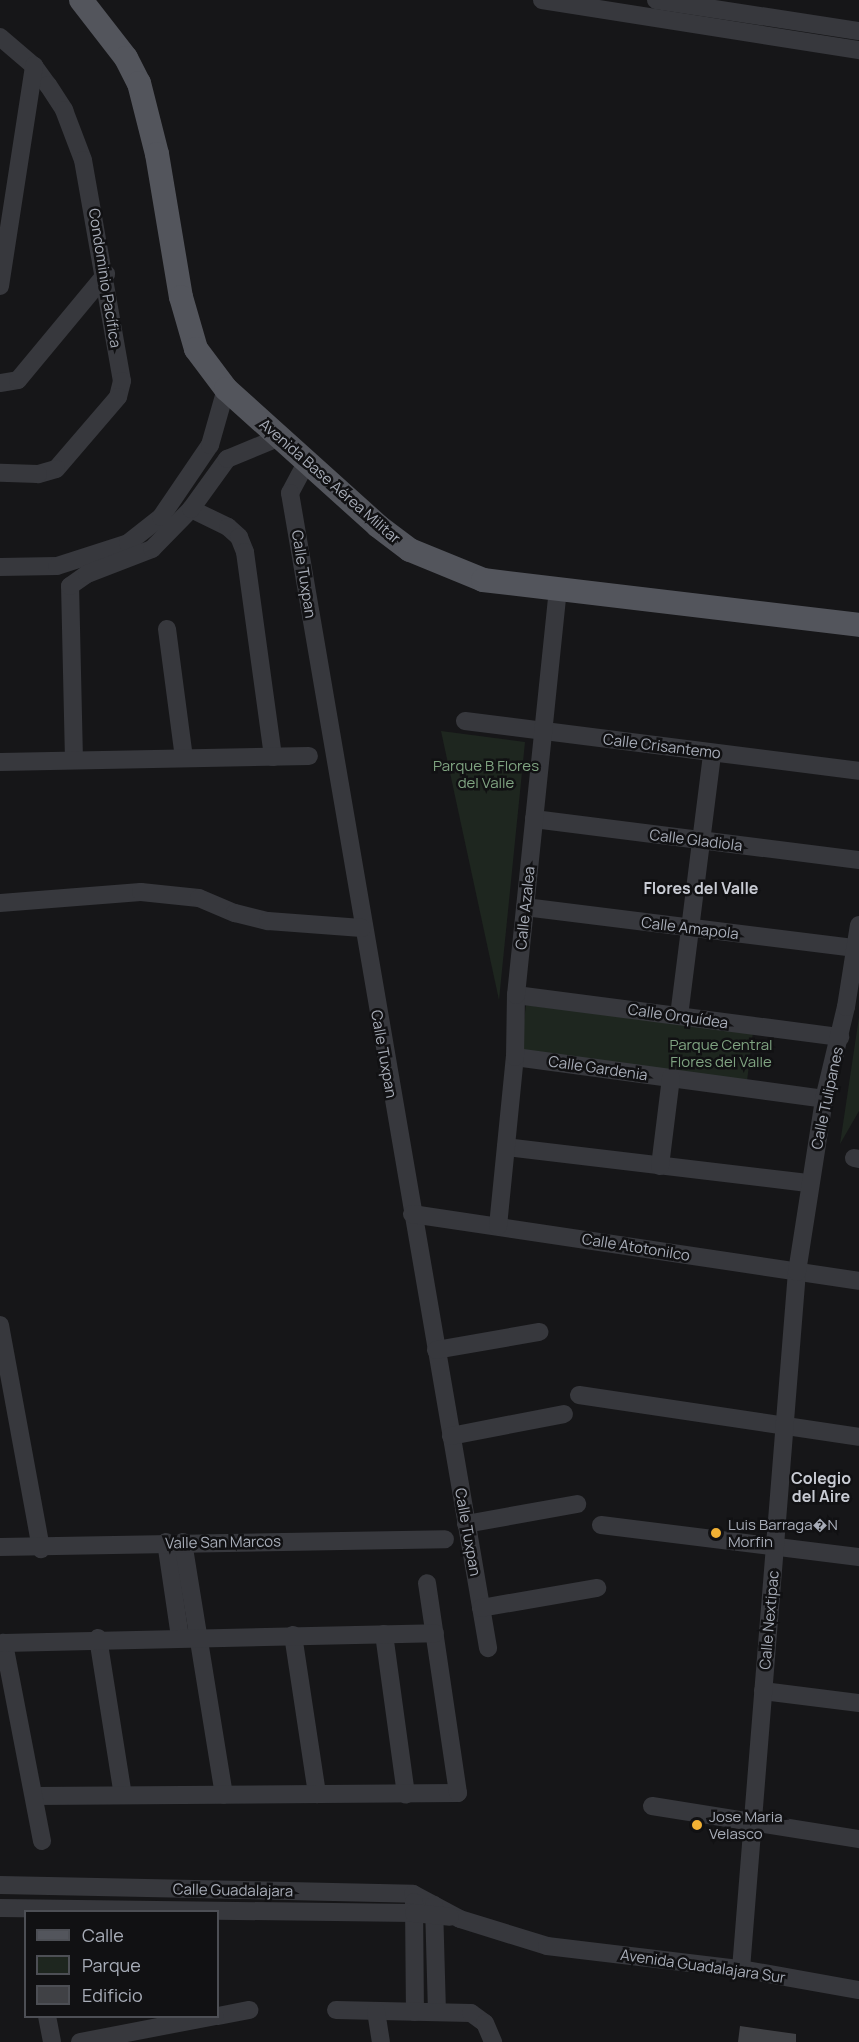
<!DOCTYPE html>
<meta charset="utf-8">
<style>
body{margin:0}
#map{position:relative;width:859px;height:2042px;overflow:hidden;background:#161618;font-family:Manrope,sans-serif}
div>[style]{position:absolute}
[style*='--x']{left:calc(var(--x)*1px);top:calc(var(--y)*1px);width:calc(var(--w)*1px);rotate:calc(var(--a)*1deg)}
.green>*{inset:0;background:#1e261f}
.building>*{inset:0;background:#404145}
.minor>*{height:18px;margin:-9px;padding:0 9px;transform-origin:9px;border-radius:9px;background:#37383d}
.major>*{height:24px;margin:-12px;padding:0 12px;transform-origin:12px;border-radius:12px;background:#53555c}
.dots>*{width:16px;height:16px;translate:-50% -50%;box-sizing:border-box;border:3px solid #111113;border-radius:50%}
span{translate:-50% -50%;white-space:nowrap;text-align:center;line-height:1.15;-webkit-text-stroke:5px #111113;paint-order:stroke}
.street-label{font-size:15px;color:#a8adb8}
.park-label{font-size:15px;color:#7fa381}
.poi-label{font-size:15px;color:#a8adb8}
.left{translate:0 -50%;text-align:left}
.neighbourhood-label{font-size:16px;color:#c9ccd4;font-weight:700}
.legend{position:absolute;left:24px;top:1910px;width:195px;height:108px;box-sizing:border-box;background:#111113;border:2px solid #4d4f55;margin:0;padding:8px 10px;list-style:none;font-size:18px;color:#a8adb8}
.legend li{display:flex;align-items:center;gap:12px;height:30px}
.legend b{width:30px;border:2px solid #4d4f55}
</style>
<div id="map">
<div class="green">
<i style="clip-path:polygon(441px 731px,525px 742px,499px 1000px)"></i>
<i style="clip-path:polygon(526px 1005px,753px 1032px,747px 1081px,520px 1052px)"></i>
<i style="clip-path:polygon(859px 1017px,859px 1111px,840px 1144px)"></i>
</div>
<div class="building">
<i style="clip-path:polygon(740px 2026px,796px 2034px,796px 2042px,738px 2042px)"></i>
</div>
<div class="minor">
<i style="--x:542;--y:0;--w:321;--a:9"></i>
<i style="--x:656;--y:0;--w:205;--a:8.7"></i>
<i style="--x:0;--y:37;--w:45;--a:40.5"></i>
<i style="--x:34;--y:66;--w:24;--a:54"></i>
<i style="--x:48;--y:85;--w:30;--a:57"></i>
<i style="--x:64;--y:110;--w:53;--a:69.2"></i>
<i style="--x:83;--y:160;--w:224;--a:80"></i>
<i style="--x:122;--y:381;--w:16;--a:104"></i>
<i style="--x:118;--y:397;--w:95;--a:130.7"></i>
<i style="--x:56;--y:469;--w:19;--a:164"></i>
<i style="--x:38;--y:474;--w:38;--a:-178"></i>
<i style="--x:0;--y:286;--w:223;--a:-81.2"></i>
<i style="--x:0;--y:383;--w:18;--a:-9"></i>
<i style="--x:18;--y:380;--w:138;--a:-50.3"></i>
<i style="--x:306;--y:463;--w:34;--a:118"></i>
<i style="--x:290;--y:493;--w:1172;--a:80.27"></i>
<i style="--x:191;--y:509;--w:41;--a:25.9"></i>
<i style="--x:228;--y:527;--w:15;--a:42"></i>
<i style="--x:239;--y:537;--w:16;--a:68"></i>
<i style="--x:245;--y:552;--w:207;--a:82.2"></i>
<i style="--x:0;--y:567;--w:57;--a:-1"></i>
<i style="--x:57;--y:566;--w:75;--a:-17.9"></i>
<i style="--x:128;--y:543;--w:42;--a:-38.2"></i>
<i style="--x:161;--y:517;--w:87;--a:-55.8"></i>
<i style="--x:210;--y:445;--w:58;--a:-74.1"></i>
<i style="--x:167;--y:629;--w:130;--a:82.5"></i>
<i style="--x:465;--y:721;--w:397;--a:7.2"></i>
<i style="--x:74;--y:760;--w:174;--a:-91.3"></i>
<i style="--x:70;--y:586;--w:21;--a:-35"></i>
<i style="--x:87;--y:574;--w:70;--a:-21"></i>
<i style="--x:152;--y:549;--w:56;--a:-45.7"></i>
<i style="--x:191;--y:509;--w:62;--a:-54.2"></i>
<i style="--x:227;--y:459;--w:55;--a:-22.4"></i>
<i style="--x:0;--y:762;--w:309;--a:-1.1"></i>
<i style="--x:534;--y:819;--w:328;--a:7.2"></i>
<i style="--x:0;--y:903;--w:141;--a:-4.5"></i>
<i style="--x:141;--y:892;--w:58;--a:5.9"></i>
<i style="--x:199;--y:898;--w:39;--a:23"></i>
<i style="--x:235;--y:913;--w:34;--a:14"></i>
<i style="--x:268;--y:921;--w:94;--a:4.3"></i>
<i style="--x:525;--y:907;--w:333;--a:7.1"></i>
<i style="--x:516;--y:995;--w:327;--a:7.4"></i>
<i style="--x:679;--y:1016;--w:265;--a:-82.8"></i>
<i style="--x:515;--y:1057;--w:312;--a:7.7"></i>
<i style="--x:506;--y:1147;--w:306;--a:6.8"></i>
<i style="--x:854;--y:1158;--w:5;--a:11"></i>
<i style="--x:660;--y:1166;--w:89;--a:-82.9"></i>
<i style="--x:412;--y:1214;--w:452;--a:8.5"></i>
<i style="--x:498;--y:1226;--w:170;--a:-84.3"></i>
<i style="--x:515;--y:1057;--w:62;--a:-89.1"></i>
<i style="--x:516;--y:995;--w:407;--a:-84.1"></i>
<i style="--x:0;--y:1325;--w:228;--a:79.6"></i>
<i style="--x:436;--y:1350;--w:105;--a:-9.9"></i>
<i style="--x:579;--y:1395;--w:283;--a:8.5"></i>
<i style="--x:451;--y:1436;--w:115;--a:-11"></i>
<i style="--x:466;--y:1524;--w:113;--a:-10.2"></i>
<i style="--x:601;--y:1525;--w:260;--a:7.1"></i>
<i style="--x:166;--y:1542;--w:96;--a:81.6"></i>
<i style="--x:183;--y:1542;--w:256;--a:80.8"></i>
<i style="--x:0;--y:1547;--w:445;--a:-1"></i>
<i style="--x:481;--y:1608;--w:118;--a:-9.8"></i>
<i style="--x:384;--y:1634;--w:162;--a:82.2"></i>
<i style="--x:293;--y:1635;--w:161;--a:81.4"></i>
<i style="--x:98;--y:1638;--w:159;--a:81"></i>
<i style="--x:763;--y:1691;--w:97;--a:7.1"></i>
<i style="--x:35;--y:1796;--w:423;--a:-0.4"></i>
<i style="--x:458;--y:1793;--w:212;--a:-98.4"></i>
<i style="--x:652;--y:1806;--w:210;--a:9.1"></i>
<i style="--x:42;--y:1841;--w:202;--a:-100.9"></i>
<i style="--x:4;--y:1643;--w:431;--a:-1.3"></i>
<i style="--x:0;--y:1885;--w:413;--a:1.2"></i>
<i style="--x:413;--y:1894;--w:53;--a:28"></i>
<i style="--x:460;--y:1919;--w:91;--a:17.2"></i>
<i style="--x:547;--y:1946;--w:195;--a:6.8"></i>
<i style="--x:741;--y:1969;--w:120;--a:10.1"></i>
<i style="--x:414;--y:1902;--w:110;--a:89.5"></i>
<i style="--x:434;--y:1905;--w:107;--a:88.4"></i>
<i style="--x:0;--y:1908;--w:414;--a:0.7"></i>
<i style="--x:414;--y:1913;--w:36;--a:6"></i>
<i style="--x:741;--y:1969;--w:699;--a:-85.41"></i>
<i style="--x:797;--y:1272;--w:175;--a:-81.1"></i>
<i style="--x:824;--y:1099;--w:95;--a:-76.6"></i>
<i style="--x:846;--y:1007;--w:83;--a:-81"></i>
<i style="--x:336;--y:2010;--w:135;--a:1.3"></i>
<i style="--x:471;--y:2013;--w:17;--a:36"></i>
<i style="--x:485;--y:2023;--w:21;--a:67"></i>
<i style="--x:376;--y:2011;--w:31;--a:81"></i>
<i style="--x:47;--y:2016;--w:26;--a:79"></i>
<i style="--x:218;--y:2016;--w:32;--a:-11"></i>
<i style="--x:80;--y:2042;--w:137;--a:-10.9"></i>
</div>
<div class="major">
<i style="--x:81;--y:0;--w:73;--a:52.2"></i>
<i style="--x:126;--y:58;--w:28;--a:63"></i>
<i style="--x:139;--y:83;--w:73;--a:75.8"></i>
<i style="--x:157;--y:154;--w:145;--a:80.5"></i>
<i style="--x:181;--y:297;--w:54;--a:73.9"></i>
<i style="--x:196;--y:349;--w:50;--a:53.1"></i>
<i style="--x:226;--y:389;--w:205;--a:42"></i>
<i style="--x:378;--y:526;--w:40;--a:37"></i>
<i style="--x:410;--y:550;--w:79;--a:22.3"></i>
<i style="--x:483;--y:580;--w:379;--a:6.8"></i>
</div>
<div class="dots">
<i style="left:716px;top:1533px;background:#f2b134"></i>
<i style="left:697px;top:1825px;background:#f2b134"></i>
</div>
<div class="street-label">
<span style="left:105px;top:278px;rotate:81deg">Condominio Pacífica</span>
<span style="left:330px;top:481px;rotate:41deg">Avenida Base Aérea Militar</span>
<span style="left:304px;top:574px;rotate:81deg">Calle Tuxpan</span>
<span style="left:662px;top:746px;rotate:7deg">Calle Crisantemo</span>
<span style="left:696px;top:840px;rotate:7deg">Calle Gladiola</span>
<span style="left:525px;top:908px;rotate:-84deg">Calle Azalea</span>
<span style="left:690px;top:928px;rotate:7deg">Calle Amapola</span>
<span style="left:678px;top:1016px;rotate:8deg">Calle Orquídea</span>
<span style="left:384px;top:1054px;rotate:80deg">Calle Tuxpan</span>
<span style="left:598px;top:1068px;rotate:8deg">Calle Gardenia</span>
<span style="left:827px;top:1098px;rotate:-78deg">Calle Tulipanes</span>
<span style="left:636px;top:1247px;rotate:9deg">Calle Atotonilco</span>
<span style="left:468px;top:1532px;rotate:80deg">Calle Tuxpan</span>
<span style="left:223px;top:1542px;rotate:-1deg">Valle San Marcos</span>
<span style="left:769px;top:1620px;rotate:-85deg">Calle Nextipac</span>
<span style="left:233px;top:1890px;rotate:1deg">Calle Guadalajara</span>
<span style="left:703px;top:1966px;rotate:8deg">Avenida Guadalajara Sur</span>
</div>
<div class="park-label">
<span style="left:486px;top:774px">Parque B Flores<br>del Valle</span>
<span style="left:721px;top:1053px">Parque Central<br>Flores del Valle</span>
</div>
<div class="poi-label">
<span class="left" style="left:728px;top:1533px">Luis Barraga�N<br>Morfin</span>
<span class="left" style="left:709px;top:1825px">Jose Maria<br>Velasco</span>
</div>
<div class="neighbourhood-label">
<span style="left:701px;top:888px">Flores del Valle</span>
<span style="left:821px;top:1487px">Colegio<br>del Aire</span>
</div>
<ul class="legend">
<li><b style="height:8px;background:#53555c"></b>Calle</li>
<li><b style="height:16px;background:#1e261f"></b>Parque</li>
<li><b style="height:16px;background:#404145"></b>Edificio</li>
</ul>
</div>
